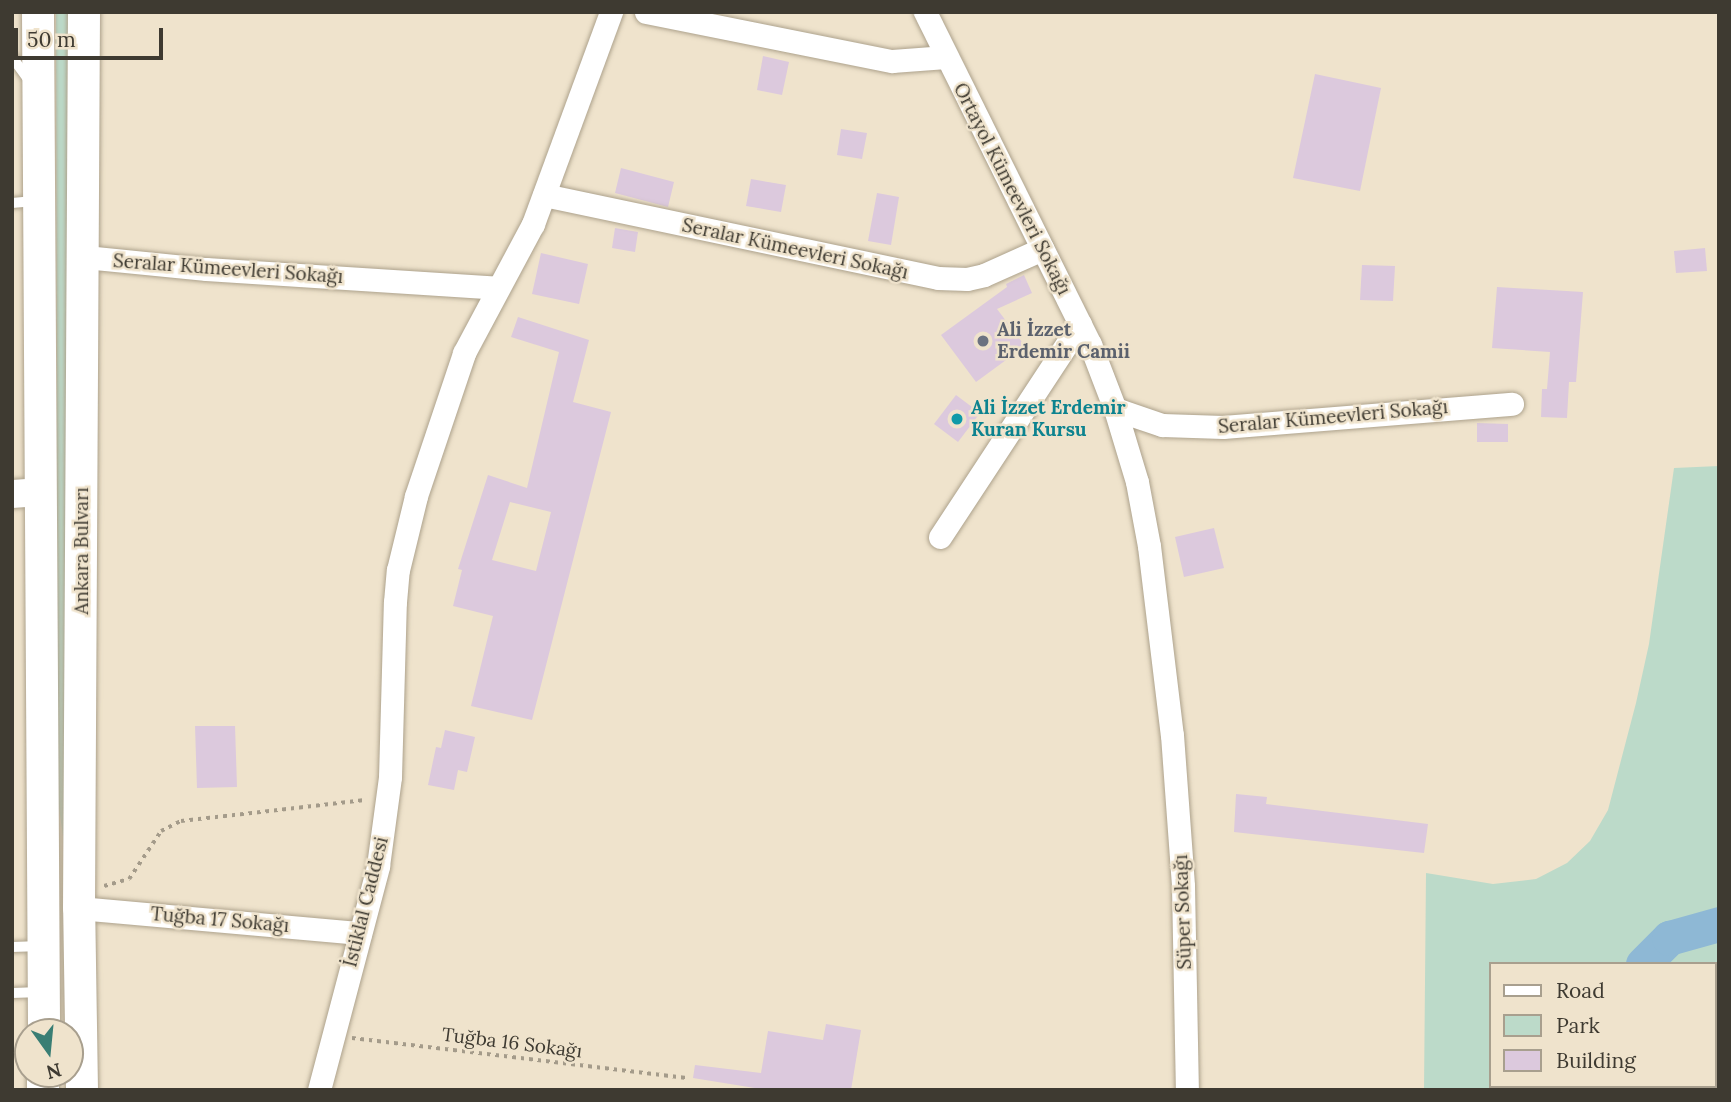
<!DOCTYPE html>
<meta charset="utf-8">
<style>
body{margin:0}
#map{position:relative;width:1731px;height:1102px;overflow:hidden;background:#efe3cc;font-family:Lora,serif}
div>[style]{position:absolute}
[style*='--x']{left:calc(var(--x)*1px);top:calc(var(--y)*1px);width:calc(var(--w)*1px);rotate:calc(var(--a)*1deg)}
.green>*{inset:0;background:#bcdac9}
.river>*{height:35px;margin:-17.5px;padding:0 17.5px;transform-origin:17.5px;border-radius:17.5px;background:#8eb8d5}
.building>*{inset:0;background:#dcc9dd}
.path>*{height:3.5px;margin-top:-1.75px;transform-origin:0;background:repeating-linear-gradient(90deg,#a49b8a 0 3.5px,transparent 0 8.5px)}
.roads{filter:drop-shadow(0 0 2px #ada28c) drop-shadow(0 0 2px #ada28c)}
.service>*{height:10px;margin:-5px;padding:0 5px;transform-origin:5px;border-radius:5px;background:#fff}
.minor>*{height:23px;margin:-11.5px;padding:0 11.5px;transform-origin:11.5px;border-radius:11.5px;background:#fff}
.tertiary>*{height:28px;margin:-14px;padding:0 14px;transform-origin:14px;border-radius:14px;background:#fff}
.secondary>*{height:32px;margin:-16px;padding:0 16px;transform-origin:16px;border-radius:16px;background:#fff}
.dots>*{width:19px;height:19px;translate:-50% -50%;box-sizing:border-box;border:4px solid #efe3cc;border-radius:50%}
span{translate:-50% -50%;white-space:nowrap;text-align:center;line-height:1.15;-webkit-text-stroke:5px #efe3cc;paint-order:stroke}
.street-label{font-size:19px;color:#3e3a31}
.worship-label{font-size:19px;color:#5b616d;font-weight:700}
.left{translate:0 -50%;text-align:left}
.culture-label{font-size:19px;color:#0d838f;font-weight:700}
.frame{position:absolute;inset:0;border:14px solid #3e3a31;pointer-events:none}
.legend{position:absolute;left:1489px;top:962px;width:228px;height:126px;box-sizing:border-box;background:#efe3cc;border:2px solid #a89f8e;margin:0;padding:9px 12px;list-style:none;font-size:21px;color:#3e3a31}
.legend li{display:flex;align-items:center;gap:14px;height:35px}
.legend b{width:35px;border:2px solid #a89f8e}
.north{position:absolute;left:14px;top:1018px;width:70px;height:70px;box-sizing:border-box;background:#efe3cc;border:2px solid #a89f8e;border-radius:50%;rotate:165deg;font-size:19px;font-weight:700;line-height:28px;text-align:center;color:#3e3a31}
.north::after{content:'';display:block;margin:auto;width:24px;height:32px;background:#397e74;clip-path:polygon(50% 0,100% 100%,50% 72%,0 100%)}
.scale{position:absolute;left:14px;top:28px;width:149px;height:32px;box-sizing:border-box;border:4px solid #3e3a31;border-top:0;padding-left:9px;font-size:21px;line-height:24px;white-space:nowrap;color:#3e3a31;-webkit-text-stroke:5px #efe3cc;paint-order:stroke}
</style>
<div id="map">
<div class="green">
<i style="clip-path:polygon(56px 12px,68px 12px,64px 843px,58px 801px)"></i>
<i style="clip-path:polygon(evenodd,1719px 466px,1719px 1090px,1424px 1090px,1426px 873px,1493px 884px,1536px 879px,1567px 863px,1590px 841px,1608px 810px,1636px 703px,1649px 644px,1674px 468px,1719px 466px,1491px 964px,1715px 964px,1715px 1086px,1491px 1086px,1491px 964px)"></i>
</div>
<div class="river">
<i style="--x:1643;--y:964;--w:37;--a:-45"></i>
<i style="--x:1669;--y:938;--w:52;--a:-15.6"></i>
<i style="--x:1687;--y:1086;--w:5;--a:53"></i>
</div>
<div class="building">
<i style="clip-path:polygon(763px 56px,789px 62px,782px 95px,757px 90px)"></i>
<i style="clip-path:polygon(1315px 74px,1381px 88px,1360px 191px,1293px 178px)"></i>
<i style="clip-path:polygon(841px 129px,867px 133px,862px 159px,837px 155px)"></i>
<i style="clip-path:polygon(621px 168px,674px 182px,668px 207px,615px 193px)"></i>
<i style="clip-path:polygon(751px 179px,786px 185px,781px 212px,746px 206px)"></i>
<i style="clip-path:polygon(877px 193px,899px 197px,891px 245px,868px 241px)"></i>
<i style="clip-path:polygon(615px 228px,638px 232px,635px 252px,612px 248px)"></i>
<i style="clip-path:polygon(1705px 248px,1707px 271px,1676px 273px,1674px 251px)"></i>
<i style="clip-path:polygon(541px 253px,588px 264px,579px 304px,532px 294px)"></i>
<i style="clip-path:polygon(1362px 265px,1395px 266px,1393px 301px,1360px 300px)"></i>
<i style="clip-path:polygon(1024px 275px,1032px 293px,997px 309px,1025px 346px,976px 382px,941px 335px,1007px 287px,1006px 284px)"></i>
<i style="clip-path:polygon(1497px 287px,1583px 292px,1576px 382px,1569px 382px,1567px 418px,1541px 417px,1542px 389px,1547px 389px,1550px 352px,1492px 348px)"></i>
<i style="clip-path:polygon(evenodd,518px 317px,589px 340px,573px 402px,611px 412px,532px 720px,471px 706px,493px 616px,453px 606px,462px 570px,458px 569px,488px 475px,527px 488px,559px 352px,511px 337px,518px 317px,510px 502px,551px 512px,536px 571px,492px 560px,510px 502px)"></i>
<i style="clip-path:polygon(956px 395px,980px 413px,958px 442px,934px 424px)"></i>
<i style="clip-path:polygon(1477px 423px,1508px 424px,1508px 442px,1477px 442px)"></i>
<i style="clip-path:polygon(1214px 528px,1224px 568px,1184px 577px,1175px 537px)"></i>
<i style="clip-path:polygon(195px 726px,235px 726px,237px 787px,197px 788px)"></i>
<i style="clip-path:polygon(445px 730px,475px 737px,467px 772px,458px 770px,454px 790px,428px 785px,436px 747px,441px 748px)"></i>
<i style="clip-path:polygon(1236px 794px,1267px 797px,1266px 804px,1428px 824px,1424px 853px,1234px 832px)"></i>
<i style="clip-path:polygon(826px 1024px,861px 1030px,851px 1090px,767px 1090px,693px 1078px,695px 1065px,761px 1073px,768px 1031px,823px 1040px)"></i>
</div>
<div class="path">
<i style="--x:104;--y:886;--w:26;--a:-16"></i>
<i style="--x:129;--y:879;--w:58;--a:-56.3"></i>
<i style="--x:161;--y:831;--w:22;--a:-27"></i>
<i style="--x:181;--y:821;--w:185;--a:-6.5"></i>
<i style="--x:352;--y:1038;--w:337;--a:6.8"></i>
</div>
<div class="roads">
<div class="service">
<i style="--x:12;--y:57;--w:32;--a:54"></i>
<i style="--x:12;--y:203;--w:25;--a:-5"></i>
<i style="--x:12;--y:947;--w:29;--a:-2"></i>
<i style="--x:12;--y:993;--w:29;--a:-2"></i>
</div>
<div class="minor">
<i style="--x:646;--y:12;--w:251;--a:11.3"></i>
<i style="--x:892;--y:61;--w:54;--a:-4.2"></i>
<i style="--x:925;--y:12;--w:371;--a:63.6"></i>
<i style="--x:1090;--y:344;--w:70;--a:69"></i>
<i style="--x:1115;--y:409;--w:76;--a:73.2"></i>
<i style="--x:1137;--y:482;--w:65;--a:79.4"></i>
<i style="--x:1149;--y:546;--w:190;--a:83.1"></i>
<i style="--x:1172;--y:735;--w:151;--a:85.8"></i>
<i style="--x:1183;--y:886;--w:204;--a:88.9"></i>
<i style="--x:544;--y:195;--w:403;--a:11.9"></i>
<i style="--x:938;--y:278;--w:29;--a:2"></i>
<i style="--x:967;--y:279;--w:17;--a:-13"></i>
<i style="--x:984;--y:275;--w:64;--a:-24.1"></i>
<i style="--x:85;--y:257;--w:122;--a:5.7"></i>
<i style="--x:206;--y:269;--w:292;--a:3.7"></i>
<i style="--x:1115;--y:409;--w:50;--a:18.8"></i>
<i style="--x:1162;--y:425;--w:61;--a:1.9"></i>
<i style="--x:1223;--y:427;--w:290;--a:-4.6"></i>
<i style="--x:940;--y:537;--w:255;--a:-56.7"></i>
<i style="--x:79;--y:908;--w:282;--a:5.1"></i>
<i style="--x:319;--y:1090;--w:232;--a:-75.2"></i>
<i style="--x:378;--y:866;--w:90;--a:-82.3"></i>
<i style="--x:390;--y:777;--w:175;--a:-88.4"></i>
<i style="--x:395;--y:602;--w:32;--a:-85"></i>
<i style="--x:398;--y:570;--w:76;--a:-76.3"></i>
<i style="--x:416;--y:496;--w:151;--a:-71.4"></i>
<i style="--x:464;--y:353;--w:146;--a:-61.9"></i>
<i style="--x:533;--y:224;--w:226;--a:-69.8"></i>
</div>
<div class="tertiary">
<i style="--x:12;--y:494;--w:27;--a:-4"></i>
</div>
<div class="secondary">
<i style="--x:38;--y:12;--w:1020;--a:89.66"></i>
<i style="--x:43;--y:1090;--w:16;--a:-90"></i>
<i style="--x:82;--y:1090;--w:182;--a:-90.9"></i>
<i style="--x:79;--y:908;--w:896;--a:-89.68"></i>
</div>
</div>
<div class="dots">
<i style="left:983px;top:341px;background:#6b7280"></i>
<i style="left:957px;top:419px;background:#0f9aa8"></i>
</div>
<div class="street-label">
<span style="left:1012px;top:189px;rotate:63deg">Ortayol Kümeevleri Sokağı</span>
<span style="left:795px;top:249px;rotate:12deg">Seralar Kümeevleri Sokağı</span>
<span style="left:228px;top:269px;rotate:4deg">Seralar Kümeevleri Sokağı</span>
<span style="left:1333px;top:417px;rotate:-5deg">Seralar Kümeevleri Sokağı</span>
<span style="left:82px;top:551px;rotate:-90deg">Ankara Bulvarı</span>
<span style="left:366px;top:902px;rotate:-76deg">İstiklal Caddesi</span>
<span style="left:1183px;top:912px;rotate:-92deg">Süper Sokağı</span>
<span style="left:220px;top:920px;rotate:5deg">Tuğba 17 Sokağı</span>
<span style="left:512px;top:1043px;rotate:7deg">Tuğba 16 Sokağı</span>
</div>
<div class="worship-label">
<span class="left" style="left:997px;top:341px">Ali İzzet<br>Erdemir Camii</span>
</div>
<div class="culture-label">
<span class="left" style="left:971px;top:419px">Ali İzzet Erdemir<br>Kuran Kursu</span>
</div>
<div class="frame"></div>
<ul class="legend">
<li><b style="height:9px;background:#fff"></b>Road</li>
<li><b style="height:19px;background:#bcdac9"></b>Park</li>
<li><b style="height:19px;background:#dcc9dd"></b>Building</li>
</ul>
<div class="north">N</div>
<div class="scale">50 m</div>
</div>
